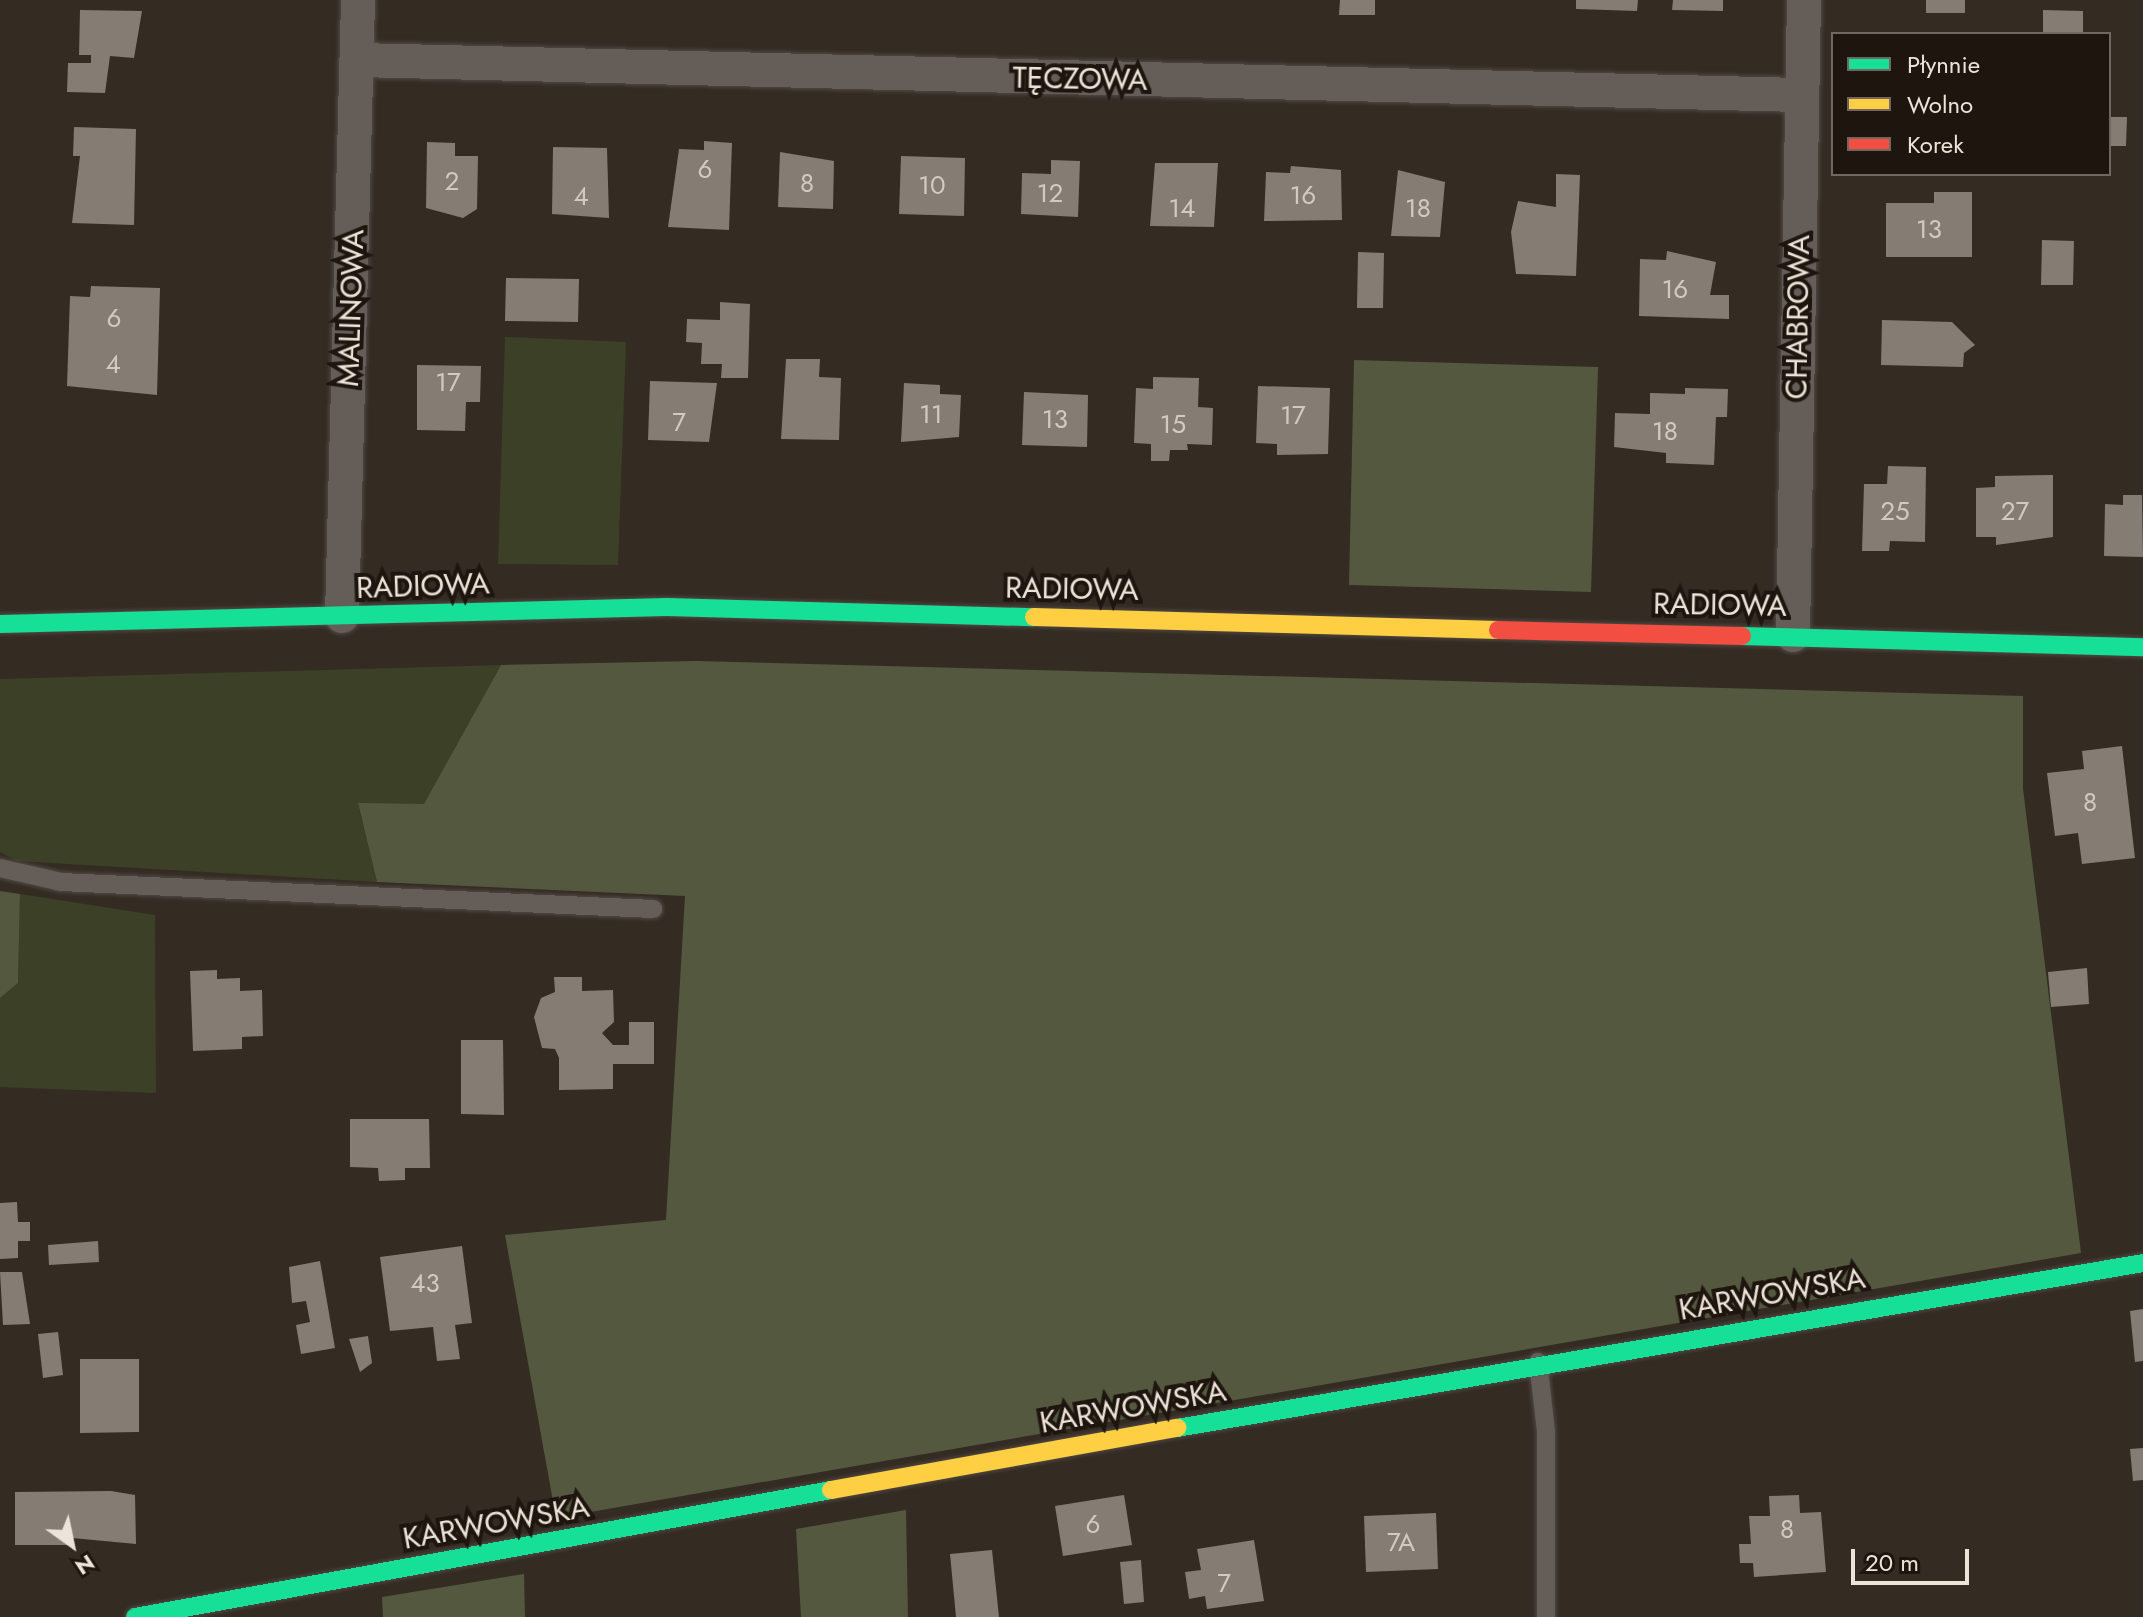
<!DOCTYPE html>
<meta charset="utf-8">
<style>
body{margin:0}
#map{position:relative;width:2143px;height:1617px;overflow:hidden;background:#342b23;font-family:Jost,sans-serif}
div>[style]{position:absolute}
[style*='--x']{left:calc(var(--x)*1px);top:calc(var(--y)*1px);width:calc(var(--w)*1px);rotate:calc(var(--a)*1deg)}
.green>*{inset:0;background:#3c4027}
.forest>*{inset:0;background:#54583f}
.building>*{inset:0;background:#857c73}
.roads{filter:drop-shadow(0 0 2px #514942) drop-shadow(0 0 2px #514942)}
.lane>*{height:18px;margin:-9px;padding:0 9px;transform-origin:9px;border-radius:9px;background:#655e58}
.street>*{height:34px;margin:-17px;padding:0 17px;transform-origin:17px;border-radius:17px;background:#655e58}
.fast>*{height:18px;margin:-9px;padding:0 9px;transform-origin:9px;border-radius:9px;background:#16e098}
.slow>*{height:18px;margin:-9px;padding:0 9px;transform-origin:9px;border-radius:9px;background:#ffcf43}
.jam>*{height:18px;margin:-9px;padding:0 9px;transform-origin:9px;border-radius:9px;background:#f24e42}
span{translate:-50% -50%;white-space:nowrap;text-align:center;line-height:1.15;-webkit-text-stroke:8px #1d150e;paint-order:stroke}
.number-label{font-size:26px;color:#d4c9c0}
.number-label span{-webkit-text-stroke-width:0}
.street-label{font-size:30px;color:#eee3d9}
.legend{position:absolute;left:1831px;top:32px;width:280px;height:144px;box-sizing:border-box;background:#1d150e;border:2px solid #71675f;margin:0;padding:10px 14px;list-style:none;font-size:24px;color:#eee3d9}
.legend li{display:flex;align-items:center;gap:16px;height:40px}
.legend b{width:40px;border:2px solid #71675f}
.north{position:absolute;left:32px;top:1505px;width:80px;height:80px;-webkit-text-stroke:6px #1d150e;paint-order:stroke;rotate:147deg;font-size:22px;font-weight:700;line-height:32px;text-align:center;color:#eee3d9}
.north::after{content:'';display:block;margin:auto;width:28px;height:36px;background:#eee3d9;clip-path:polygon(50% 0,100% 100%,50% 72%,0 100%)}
.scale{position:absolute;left:1851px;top:1549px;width:118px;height:36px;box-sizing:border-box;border:4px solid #eee3d9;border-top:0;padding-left:10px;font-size:24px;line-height:28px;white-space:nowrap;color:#eee3d9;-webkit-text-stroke:6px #1d150e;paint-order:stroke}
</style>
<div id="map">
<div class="green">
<i style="clip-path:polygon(505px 337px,626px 342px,618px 565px,498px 564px)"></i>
<i style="clip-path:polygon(501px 665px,424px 805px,358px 804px,377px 882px,17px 861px,0 852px,0 679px)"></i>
<i style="clip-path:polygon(20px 894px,155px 915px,156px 1093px,0 1087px,0 998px,18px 983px)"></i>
</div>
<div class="forest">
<i style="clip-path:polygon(1354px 360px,1598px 367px,1591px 592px,1349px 585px)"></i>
<i style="clip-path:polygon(697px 661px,2023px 696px,2023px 789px,2081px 1253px,556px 1518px,505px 1235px,666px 1220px,685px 896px,377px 882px,358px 803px,424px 804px,501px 665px)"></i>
<i style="clip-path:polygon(0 891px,20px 894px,18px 983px,0 998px)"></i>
<i style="clip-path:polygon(906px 1510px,908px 1617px,801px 1617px,796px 1529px)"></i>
<i style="clip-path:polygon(524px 1574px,525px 1617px,383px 1617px,382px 1597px)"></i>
</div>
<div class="building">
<i style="clip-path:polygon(1340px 0,1375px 0,1375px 15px,1339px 15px)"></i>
<i style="clip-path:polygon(1576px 0,1638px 0,1637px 11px,1576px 9px)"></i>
<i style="clip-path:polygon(1673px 0,1723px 0,1723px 11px,1672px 10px)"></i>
<i style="clip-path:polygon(1926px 0,1965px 0,1965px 13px,1926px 13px)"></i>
<i style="clip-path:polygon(80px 10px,142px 11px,134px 58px,110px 56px,105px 93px,67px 92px,68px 63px,91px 63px,91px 55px,79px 55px)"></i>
<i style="clip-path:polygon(2043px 10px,2083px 11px,2083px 34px,2043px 34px)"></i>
<i style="clip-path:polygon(2109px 117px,2127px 117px,2126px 146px,2109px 146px)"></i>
<i style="clip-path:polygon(74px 127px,136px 129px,134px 225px,72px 223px,80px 156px,73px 156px)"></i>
<i style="clip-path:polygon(704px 141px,732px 143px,729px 230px,668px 227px,679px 149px,704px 150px)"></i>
<i style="clip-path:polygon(427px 142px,455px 143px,455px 156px,478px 156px,477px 209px,463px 218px,426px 208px)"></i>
<i style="clip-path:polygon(553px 147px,607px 148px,609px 218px,552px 214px)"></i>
<i style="clip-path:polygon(780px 152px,834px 161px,833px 209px,778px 207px)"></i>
<i style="clip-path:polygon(901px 156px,965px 158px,964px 216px,899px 214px)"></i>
<i style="clip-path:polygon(1051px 160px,1080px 161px,1078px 217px,1021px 214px,1022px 173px,1051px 174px)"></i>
<i style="clip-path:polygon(1155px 163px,1218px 163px,1214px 227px,1150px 226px)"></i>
<i style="clip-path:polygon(1291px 166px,1341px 170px,1342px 220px,1264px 221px,1266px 172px,1290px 173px)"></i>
<i style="clip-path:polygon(1398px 170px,1445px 182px,1440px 237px,1391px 236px)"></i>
<i style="clip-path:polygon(1556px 174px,1580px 175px,1576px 276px,1516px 274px,1511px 232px,1518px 201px,1556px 207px)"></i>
<i style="clip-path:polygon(1934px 192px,1972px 192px,1972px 257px,1886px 257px,1886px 203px,1934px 203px)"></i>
<i style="clip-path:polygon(2042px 240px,2074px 241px,2073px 285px,2041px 285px)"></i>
<i style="clip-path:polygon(1667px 251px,1716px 262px,1710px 295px,1729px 295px,1729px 319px,1639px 316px,1640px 259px,1666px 260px)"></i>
<i style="clip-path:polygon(1358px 252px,1384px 253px,1383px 308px,1357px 308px)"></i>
<i style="clip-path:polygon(506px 278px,579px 279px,578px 322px,505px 321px)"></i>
<i style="clip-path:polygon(91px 286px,160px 288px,157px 395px,67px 386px,70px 296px,90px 297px)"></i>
<i style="clip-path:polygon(720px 302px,750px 304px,748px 378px,721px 378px,722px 364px,701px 364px,702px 343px,686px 342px,687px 319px,720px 320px)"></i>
<i style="clip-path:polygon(1882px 320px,1952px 322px,1975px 345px,1964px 353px,1963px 367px,1881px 365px)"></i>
<i style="clip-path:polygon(786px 359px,820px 359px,819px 377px,841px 378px,839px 440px,781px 439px)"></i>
<i style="clip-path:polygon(417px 365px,481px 366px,480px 402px,466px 402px,465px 431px,417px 430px)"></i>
<i style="clip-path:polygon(1153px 377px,1199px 378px,1198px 407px,1213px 408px,1212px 445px,1187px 444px,1188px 450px,1170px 450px,1169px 461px,1151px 461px,1151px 444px,1134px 443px,1136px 388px,1153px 389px)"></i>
<i style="clip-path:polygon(650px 381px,717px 383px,709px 442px,648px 440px)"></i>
<i style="clip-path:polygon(904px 383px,940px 385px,940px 394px,961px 395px,959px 437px,901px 442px)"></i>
<i style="clip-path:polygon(1258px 386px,1330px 388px,1328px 454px,1277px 455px,1277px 444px,1256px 443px)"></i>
<i style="clip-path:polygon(1685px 388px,1728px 389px,1727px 417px,1716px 417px,1714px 465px,1666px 463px,1666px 453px,1614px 447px,1615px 413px,1650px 414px,1650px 393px,1685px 394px)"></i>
<i style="clip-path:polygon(1024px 392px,1088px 395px,1087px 447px,1022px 445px)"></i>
<i style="clip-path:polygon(1888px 466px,1926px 467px,1925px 542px,1890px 541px,1889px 551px,1862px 551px,1864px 484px,1887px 484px)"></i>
<i style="clip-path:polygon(2053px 475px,2053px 537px,1996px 545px,1996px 537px,1976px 537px,1976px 488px,1995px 487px,1995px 476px)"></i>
<i style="clip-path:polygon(2123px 495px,2142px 495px,2143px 557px,2104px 556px,2105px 504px,2123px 505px)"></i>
<i style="clip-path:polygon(2122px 746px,2135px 858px,2082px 864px,2078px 833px,2055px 836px,2047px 773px,2084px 769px,2082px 751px)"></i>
<i style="clip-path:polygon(2087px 968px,2089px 1004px,2051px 1007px,2048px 972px)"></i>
<i style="clip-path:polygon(217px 970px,217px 979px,240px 978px,240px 991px,262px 990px,263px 1036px,242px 1037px,242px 1049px,193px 1051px,190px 971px)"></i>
<i style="clip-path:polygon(554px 977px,582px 977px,582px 991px,613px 990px,614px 1022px,602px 1033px,613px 1045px,629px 1045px,629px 1022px,654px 1022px,654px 1064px,613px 1064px,613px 1089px,559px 1090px,559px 1058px,555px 1049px,542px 1048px,534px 1017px,541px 998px,555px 992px)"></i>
<i style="clip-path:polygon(461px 1040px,503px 1040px,504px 1115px,461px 1114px)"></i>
<i style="clip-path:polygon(350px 1119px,429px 1119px,430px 1168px,405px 1168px,405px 1180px,379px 1181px,378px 1168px,350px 1167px)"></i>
<i style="clip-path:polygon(17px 1202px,18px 1222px,30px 1222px,30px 1241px,18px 1241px,18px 1258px,0 1259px,0 1203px)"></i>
<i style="clip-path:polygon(98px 1241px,99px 1262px,49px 1265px,48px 1245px)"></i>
<i style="clip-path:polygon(462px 1246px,472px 1323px,455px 1325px,460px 1359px,437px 1361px,433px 1327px,390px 1331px,380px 1257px)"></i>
<i style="clip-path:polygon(320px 1261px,335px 1348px,301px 1354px,296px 1325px,310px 1322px,306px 1301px,292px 1303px,289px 1267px)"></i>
<i style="clip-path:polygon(0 1272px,22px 1272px,30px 1324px,3px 1325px)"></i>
<i style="clip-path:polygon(2143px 1309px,2143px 1361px,2135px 1362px,2130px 1311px)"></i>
<i style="clip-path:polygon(58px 1332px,63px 1375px,43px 1378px,38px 1334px)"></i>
<i style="clip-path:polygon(368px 1336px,372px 1363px,360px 1372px,349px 1339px)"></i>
<i style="clip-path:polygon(80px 1359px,139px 1359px,139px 1432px,80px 1433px)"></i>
<i style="clip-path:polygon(2143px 1448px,2143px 1480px,2133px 1481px,2130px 1449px)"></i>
<i style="clip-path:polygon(111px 1491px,135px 1495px,136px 1544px,72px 1538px,72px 1545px,15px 1545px,15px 1492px)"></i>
<i style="clip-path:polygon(1124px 1495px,1132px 1545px,1063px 1556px,1055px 1506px)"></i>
<i style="clip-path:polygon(1799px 1495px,1800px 1513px,1821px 1512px,1826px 1572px,1754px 1577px,1753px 1563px,1740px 1563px,1739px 1544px,1751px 1544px,1749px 1516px,1770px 1516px,1769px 1496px)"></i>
<i style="clip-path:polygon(1436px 1513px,1438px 1569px,1366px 1572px,1364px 1516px)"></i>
<i style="clip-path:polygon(1254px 1540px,1264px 1601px,1207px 1609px,1205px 1596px,1189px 1599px,1185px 1572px,1201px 1570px,1197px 1549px)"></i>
<i style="clip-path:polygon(992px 1550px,999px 1617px,956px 1617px,950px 1554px)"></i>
<i style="clip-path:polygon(1141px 1560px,1144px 1602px,1124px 1604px,1120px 1562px)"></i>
</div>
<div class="roads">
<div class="lane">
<i style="--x:0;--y:868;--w:63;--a:12.9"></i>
<i style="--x:61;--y:882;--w:593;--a:2.61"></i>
<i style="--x:1538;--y:1362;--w:69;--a:83.4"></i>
<i style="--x:1546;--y:1431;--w:186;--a:90"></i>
</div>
<div class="street">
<i style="--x:358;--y:60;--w:1444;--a:1.39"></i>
<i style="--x:342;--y:616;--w:616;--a:-88.51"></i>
<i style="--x:1793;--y:635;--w:635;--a:-89.01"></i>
</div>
<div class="fast">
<i style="--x:0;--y:624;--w:667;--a:-1.46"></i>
<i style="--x:667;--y:607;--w:367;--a:1.6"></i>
<i style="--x:1742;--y:636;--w:401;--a:1.6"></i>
<i style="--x:1177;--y:1428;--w:980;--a:-9.69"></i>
<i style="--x:135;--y:1617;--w:707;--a:-10.34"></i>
</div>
<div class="slow">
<i style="--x:1034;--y:617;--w:464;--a:1.6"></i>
<i style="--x:831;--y:1490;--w:352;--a:-10.2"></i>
</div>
<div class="jam">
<i style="--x:1498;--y:630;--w:244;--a:1.4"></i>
</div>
</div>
<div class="number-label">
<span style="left:705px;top:170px">6</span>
<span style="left:452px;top:182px">2</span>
<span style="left:807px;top:184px">8</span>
<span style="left:932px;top:186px">10</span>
<span style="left:1050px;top:194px">12</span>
<span style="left:1303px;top:196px">16</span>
<span style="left:581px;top:197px">4</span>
<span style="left:1182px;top:209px">14</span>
<span style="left:1418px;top:209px">18</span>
<span style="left:1929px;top:230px">13</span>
<span style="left:1675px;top:290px">16</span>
<span style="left:114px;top:319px">6</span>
<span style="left:113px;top:365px">4</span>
<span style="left:448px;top:383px">17</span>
<span style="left:931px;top:415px">11</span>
<span style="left:1293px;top:416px">17</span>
<span style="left:1055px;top:420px">13</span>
<span style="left:679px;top:423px">7</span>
<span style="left:1173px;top:425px">15</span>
<span style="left:1665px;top:432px">18</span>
<span style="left:1895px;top:512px">25</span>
<span style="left:2015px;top:512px">27</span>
<span style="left:2090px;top:803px">8</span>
<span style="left:425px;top:1284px">43</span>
<span style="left:1093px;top:1525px">6</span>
<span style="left:1787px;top:1530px">8</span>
<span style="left:1401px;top:1543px">7A</span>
<span style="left:1224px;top:1584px">7</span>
</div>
<div class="street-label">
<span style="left:1080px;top:79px;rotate:1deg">TĘCZOWA</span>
<span style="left:351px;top:308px;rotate:-88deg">MALINOWA</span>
<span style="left:1798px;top:317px;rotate:-89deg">CHABROWA</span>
<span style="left:423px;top:586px;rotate:-2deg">RADIOWA</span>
<span style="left:1072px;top:589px;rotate:1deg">RADIOWA</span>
<span style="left:1720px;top:605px;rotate:1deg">RADIOWA</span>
<span style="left:1772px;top:1294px;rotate:-10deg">KARWOWSKA</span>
<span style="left:1133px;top:1407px;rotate:-10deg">KARWOWSKA</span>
<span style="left:496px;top:1523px;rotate:-10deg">KARWOWSKA</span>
</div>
<ul class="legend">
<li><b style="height:10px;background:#16e098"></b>Płynnie</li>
<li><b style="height:10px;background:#ffcf43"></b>Wolno</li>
<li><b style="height:10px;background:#f24e42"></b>Korek</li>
</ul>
<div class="north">N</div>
<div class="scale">20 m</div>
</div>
